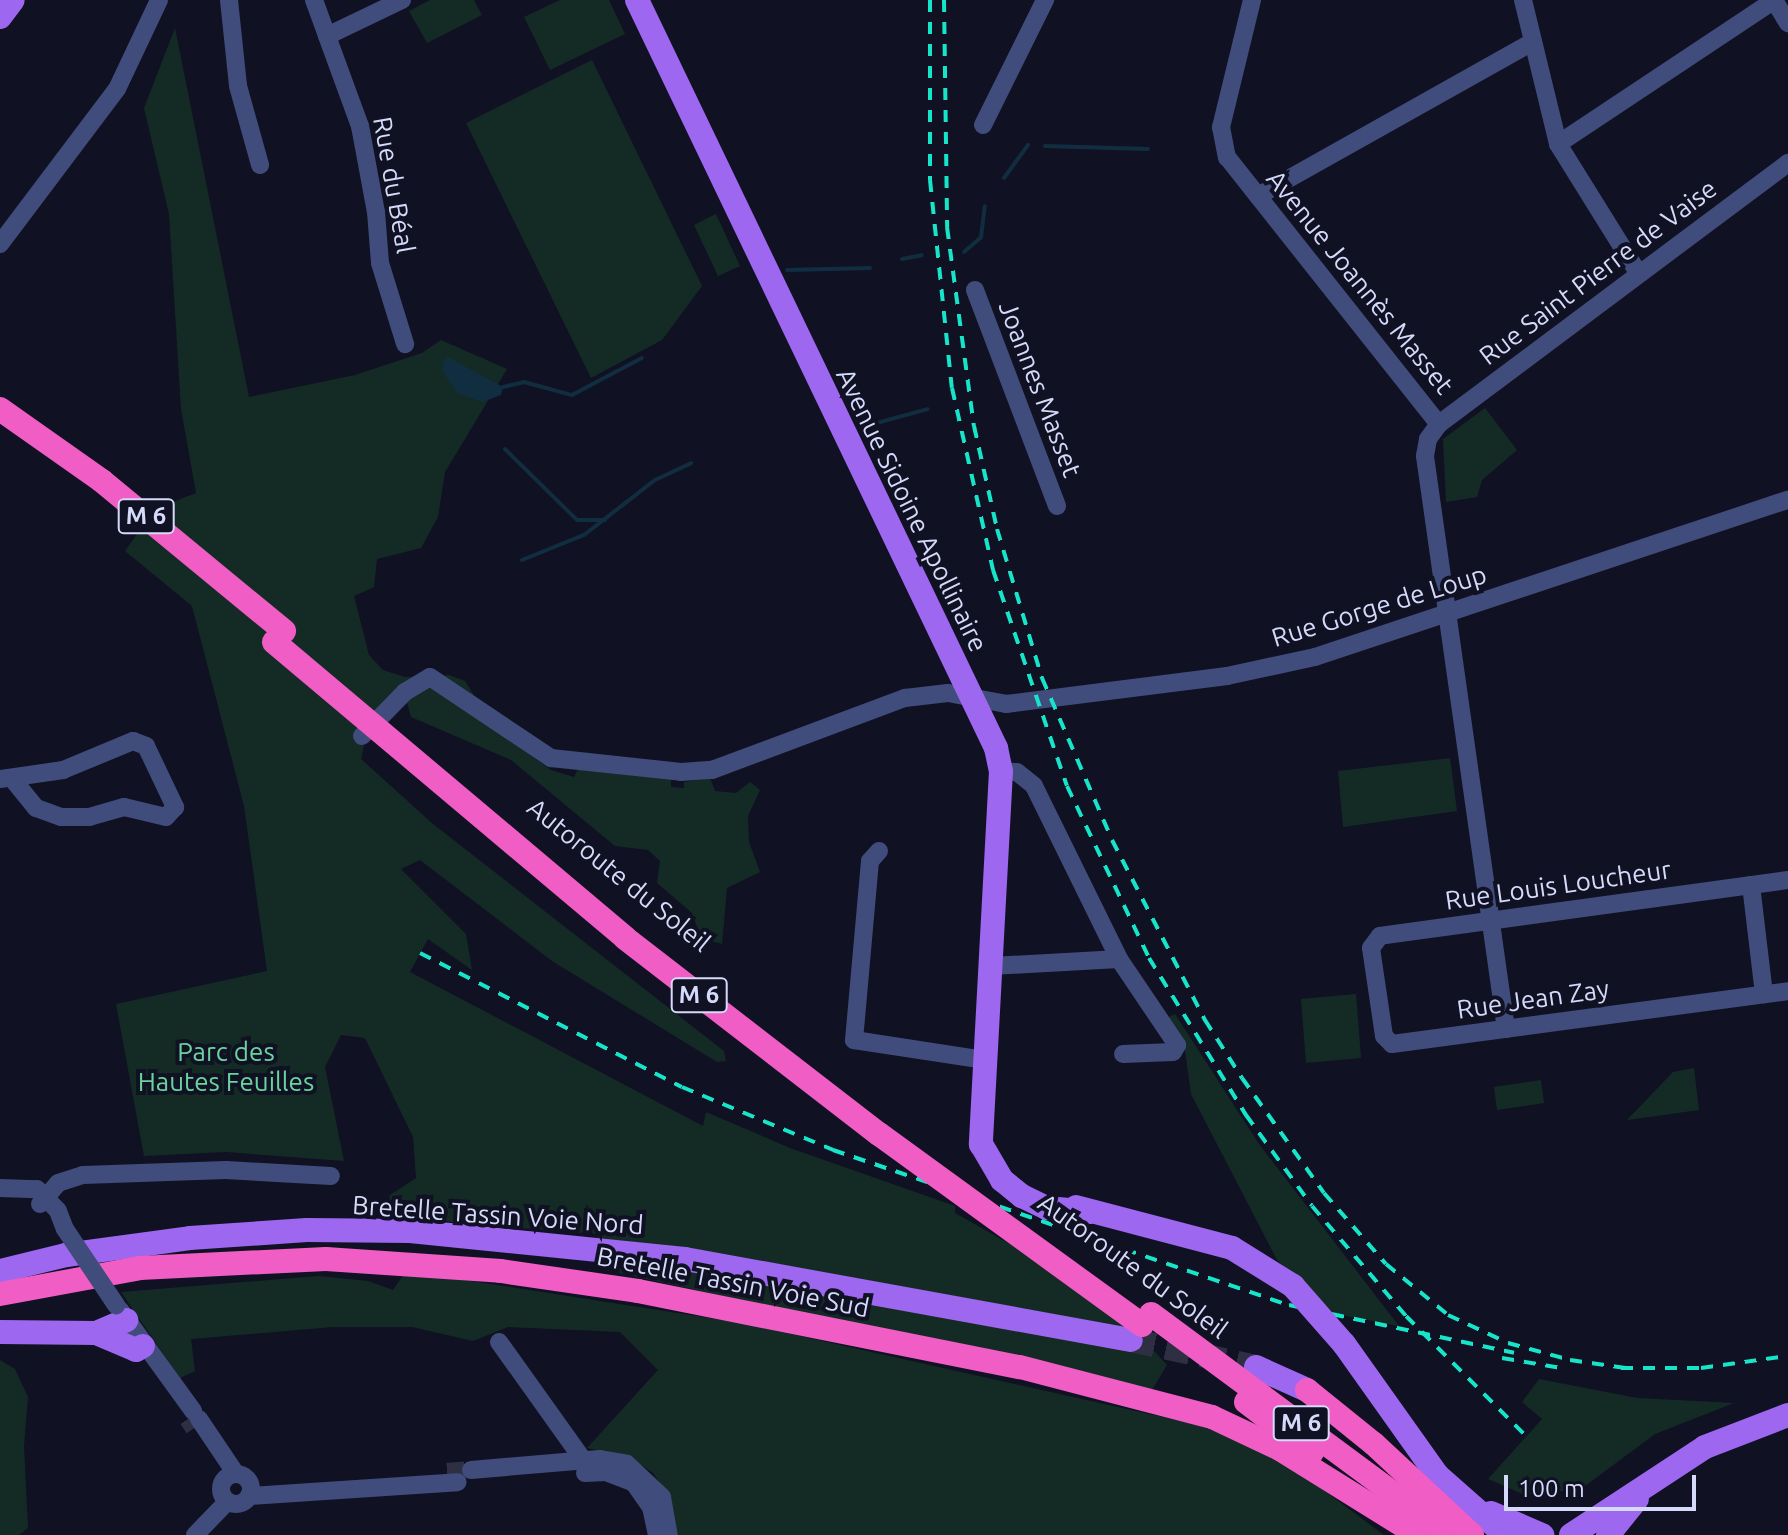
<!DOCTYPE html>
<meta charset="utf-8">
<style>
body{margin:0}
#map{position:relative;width:1788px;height:1535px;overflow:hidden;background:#101122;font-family:Ubuntu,sans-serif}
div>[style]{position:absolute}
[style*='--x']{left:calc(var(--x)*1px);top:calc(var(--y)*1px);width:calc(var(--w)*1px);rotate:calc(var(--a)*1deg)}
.green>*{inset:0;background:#142b25}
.water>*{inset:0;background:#112d40}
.stream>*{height:4px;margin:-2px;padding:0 2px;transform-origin:2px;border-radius:2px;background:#112d40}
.minor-tunnel>*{height:18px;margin-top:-9px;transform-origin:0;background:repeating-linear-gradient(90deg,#2e2f43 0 18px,transparent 0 27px)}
.major-tunnel>*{height:24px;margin-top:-12px;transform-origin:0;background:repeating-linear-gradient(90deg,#2e2f43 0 24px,transparent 0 36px)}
.minor>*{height:18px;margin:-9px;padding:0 9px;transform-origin:9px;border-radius:9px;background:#404c7c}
.minor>.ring{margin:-9px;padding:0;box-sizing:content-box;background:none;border:18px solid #404c7c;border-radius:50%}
.major>*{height:24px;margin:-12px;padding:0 12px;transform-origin:12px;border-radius:12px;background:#9d67f0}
.highway>*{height:24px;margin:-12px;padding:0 12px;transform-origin:12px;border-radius:12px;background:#ef5dc5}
.rail>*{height:4px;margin-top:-2px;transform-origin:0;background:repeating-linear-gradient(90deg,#17e5c9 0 12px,transparent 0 22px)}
.minor-bridge>*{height:18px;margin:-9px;padding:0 9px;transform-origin:9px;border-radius:9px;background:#404c7c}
.major-bridge>*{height:24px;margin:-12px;padding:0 12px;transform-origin:12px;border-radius:12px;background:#9d67f0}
.highway-bridge>*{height:24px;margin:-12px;padding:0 12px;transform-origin:12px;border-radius:12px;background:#ef5dc5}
span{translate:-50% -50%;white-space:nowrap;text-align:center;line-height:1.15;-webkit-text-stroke:8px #101122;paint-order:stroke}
.shield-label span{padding:2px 6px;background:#101122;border:2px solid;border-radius:6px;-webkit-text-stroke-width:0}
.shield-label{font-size:24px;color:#d5dafb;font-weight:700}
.street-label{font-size:26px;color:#d5dafb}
.park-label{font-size:26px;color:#69d3a0}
.scale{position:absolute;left:1504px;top:1475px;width:192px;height:36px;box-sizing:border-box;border:4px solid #d5dafb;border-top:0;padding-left:10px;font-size:24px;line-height:28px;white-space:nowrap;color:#d5dafb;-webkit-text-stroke:6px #101122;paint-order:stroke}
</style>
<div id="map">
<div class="green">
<i style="clip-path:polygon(430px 0,474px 0,482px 15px,427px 43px,409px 11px)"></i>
<i style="clip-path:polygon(560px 0,609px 0,625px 34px,550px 70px,524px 17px)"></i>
<i style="clip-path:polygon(175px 28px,249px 397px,355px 375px,422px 353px,441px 340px,507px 369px,445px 472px,438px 517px,421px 548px,377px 559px,374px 587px,354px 596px,369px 655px,383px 670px,405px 677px,449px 675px,465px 681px,495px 729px,551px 770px,574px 777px,578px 769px,671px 778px,671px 787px,684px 788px,684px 782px,710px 778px,715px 791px,736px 793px,750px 782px,760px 790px,748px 816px,749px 842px,760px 872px,727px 888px,722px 944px,701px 938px,692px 913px,657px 883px,660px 861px,648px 850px,615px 846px,511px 760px,411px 717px,406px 699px,365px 741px,361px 759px,433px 824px,724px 1051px,726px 1061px,717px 1062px,552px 961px,420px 860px,401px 869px,466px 934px,472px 970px,428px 939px,410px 972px,703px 1126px,706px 1112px,790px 1148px,955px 1206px,955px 1213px,1067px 1276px,1136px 1331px,1167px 1365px,1152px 1390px,596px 1268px,598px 1234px,457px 1223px,386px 1210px,390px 1195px,416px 1178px,413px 1137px,365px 1038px,341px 1035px,325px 1067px,344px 1161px,226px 1152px,144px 1156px,116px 1004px,267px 971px,244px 806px,192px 606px,125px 551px,155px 509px,196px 493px,181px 409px,169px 214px,144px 108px)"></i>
<i style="clip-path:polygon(592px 60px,702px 286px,662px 340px,591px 378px,466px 123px)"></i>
<i style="clip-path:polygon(716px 214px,740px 266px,718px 276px,694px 225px)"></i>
<i style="clip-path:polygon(1485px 408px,1517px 450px,1482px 480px,1477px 497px,1446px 502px,1443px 439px)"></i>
<i style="clip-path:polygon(1450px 758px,1457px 811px,1343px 827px,1338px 771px)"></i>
<i style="clip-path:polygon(1356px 994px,1361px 1058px,1306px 1063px,1301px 999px)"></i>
<i style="clip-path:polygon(1175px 1014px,1259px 1144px,1399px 1326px,1335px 1314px,1277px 1260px,1191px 1094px,1185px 1050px,1165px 1019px)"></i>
<i style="clip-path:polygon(1694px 1068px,1699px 1110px,1627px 1120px,1673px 1072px)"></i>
<i style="clip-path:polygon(1541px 1080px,1544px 1103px,1497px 1110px,1494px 1087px)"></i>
<i style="clip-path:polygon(406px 1271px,742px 1323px,1194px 1424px,1248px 1443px,1306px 1477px,1384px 1535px,678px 1535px,666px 1491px,653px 1473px,628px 1456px,587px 1448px,658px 1370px,620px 1332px,508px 1327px,473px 1341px,412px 1327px,333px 1327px,191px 1339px,195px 1371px,180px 1378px,121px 1292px,319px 1276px,368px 1281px,393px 1290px)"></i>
<i style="clip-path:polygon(0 1360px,15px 1369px,28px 1397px,24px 1446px,28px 1528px,19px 1535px,0 1535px)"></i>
<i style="clip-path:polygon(1539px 1379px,1637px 1398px,1734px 1403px,1655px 1434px,1581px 1489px,1525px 1495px,1488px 1479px,1542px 1419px,1522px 1402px)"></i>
</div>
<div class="water">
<i style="clip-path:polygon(448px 357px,503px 387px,501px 395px,482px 402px,457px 393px,443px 372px,442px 362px)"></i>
</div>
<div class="stream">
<i style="--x:1045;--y:146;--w:103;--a:1.7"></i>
<i style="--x:1004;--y:178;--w:41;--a:-54"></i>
<i style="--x:964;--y:252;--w:23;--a:-41"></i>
<i style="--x:981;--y:237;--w:31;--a:-83"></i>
<i style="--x:902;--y:259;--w:20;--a:-11"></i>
<i style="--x:787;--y:270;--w:83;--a:-1.4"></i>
<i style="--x:503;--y:387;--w:22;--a:-13"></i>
<i style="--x:524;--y:382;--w:50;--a:15.2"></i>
<i style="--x:572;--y:395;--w:79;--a:-27.9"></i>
<i style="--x:862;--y:427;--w:68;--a:-15.3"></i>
<i style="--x:505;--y:449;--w:101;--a:44.6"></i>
<i style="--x:577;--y:520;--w:28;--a:0"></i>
<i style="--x:522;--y:560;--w:67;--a:-22"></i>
<i style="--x:584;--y:535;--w:90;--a:-37.8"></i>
<i style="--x:655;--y:480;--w:40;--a:-25"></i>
</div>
<div class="minor-tunnel">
<i style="--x:188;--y:1419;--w:11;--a:56"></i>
<i style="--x:447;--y:1472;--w:24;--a:-5"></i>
</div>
<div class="major-tunnel">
<i style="--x:1131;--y:1340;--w:128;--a:12.2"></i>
</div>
<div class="minor">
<i style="--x:229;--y:0;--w:86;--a:84"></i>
<i style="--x:238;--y:86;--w:82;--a:74.4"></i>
<i style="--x:314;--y:0;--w:38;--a:70"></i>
<i style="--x:402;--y:0;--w:83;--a:154.4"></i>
<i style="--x:327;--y:36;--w:96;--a:69.9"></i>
<i style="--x:360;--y:126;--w:87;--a:79.5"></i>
<i style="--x:376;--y:212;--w:51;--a:85.5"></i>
<i style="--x:380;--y:263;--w:85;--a:72.8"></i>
<i style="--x:1252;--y:0;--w:131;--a:103.7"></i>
<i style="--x:1221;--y:127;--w:31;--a:79"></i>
<i style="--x:1227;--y:157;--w:341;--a:51.6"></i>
<i style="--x:1523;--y:0;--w:148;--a:76.3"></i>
<i style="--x:1558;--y:144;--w:153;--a:58.1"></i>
<i style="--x:1774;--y:0;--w:27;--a:59"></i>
<i style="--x:983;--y:125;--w:140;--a:-63.6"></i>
<i style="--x:1558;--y:144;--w:260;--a:-33.6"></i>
<i style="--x:1258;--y:196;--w:313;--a:-29.3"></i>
<i style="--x:0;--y:244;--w:194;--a:-53"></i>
<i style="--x:117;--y:89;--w:98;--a:-64.7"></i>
<i style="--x:975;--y:290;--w:231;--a:69.2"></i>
<i style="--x:362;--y:736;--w:62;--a:-45.7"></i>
<i style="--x:405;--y:692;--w:29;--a:-31"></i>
<i style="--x:430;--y:677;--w:146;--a:33.8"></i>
<i style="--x:551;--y:758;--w:131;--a:6.1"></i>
<i style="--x:681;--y:772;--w:31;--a:-4"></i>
<i style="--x:712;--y:770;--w:206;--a:-20.5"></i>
<i style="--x:905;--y:698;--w:43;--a:-6.6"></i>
<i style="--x:948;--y:693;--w:59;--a:10.7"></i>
<i style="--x:1006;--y:704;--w:223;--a:-7.2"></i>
<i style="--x:1227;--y:676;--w:90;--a:-12.2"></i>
<i style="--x:1315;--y:657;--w:498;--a:-18.4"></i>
<i style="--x:1001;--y:771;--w:16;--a:4"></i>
<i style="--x:1017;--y:772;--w:22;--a:39"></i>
<i style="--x:1034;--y:786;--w:193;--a:63.8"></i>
<i style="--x:1119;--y:959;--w:104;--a:56"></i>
<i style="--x:1177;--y:1045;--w:8;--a:120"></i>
<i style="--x:1173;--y:1052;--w:50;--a:177.7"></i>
<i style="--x:0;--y:779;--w:64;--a:-8.1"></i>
<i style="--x:63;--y:770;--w:76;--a:-22.5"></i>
<i style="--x:133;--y:741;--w:14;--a:21"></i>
<i style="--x:146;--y:746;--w:68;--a:64.6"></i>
<i style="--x:175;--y:807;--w:13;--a:132"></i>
<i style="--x:166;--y:817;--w:43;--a:-166.6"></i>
<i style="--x:124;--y:807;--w:35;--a:164"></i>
<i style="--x:90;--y:817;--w:29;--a:180"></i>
<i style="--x:61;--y:817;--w:27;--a:-160"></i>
<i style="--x:36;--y:808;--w:38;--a:-129"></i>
<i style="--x:879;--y:851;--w:13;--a:132"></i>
<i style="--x:870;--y:861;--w:180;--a:95.1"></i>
<i style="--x:854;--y:1040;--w:133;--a:8.7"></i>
<i style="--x:1788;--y:880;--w:412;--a:172.2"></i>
<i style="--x:1380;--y:936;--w:15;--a:127"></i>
<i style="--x:1371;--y:948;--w:89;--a:81.6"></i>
<i style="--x:1384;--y:1036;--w:11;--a:45"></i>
<i style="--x:1392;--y:1044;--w:400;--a:-7.6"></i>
<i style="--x:1751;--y:885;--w:110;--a:83.2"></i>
<i style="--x:991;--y:966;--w:128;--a:-3.1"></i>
<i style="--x:1506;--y:1029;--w:579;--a:-98.05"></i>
<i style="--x:1425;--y:456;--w:17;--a:-80"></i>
<i style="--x:1428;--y:439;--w:19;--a:-54"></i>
<i style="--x:1439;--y:424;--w:436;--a:-36.8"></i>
<i style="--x:0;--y:1188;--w:37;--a:2"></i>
<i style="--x:37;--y:1189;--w:30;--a:46"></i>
<i style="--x:58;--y:1211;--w:19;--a:69"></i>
<i style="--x:40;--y:1204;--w:28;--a:-49"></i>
<i style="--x:58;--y:1183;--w:26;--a:-18"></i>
<i style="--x:83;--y:1175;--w:143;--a:-2"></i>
<i style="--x:226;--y:1170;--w:105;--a:3.3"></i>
<i style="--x:120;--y:1310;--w:125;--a:54.1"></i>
<i style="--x:499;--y:1342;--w:153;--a:54.5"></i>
<i style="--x:199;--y:1419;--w:66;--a:56.1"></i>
<i style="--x:471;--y:1470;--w:129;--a:-4.9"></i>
<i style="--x:600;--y:1459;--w:27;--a:10"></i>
<i style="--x:627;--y:1464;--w:48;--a:43.3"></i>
<i style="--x:662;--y:1497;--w:39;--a:80"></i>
<i style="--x:585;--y:1473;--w:21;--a:-3"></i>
<i style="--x:606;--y:1472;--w:30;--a:21"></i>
<i style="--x:634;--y:1483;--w:29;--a:55"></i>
<i style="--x:651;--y:1507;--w:29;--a:78"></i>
<i class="ring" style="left:221px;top:1474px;width:12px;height:12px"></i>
<i style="--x:249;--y:1496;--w:209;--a:-3.8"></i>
<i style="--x:195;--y:1535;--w:47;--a:-45.9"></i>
</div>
<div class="major">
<i style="--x:637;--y:0;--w:830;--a:64.36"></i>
<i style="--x:996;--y:748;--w:24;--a:78"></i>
<i style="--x:1001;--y:771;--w:374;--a:93.1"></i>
<i style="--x:981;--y:1144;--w:42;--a:59.7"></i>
<i style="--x:1002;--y:1180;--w:26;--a:39"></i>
<i style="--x:1022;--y:1196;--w:28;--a:26"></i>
<i style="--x:1047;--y:1208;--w:44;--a:5.2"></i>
<i style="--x:0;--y:17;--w:21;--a:-53"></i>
<i style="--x:1076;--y:1207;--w:161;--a:14.7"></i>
<i style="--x:1232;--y:1248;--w:72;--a:31.9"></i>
<i style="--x:0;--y:1271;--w:68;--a:-13.6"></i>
<i style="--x:66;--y:1255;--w:125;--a:-7.8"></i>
<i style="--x:190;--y:1238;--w:117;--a:-3.9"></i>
<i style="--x:307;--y:1230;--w:103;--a:0.6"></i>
<i style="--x:410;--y:1231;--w:276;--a:5.8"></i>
<i style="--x:685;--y:1259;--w:453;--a:10.3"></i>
<i style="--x:0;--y:1332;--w:96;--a:0.6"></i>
<i style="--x:96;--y:1333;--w:43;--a:23"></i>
<i style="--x:136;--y:1350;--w:8;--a:-30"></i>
<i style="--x:96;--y:1333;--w:33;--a:-23"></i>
<i style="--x:1344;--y:1344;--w:161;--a:54.6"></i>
<i style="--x:1437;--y:1475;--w:91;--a:41.4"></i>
<i style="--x:1256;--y:1367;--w:56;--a:24.3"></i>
<i style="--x:1491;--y:1513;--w:56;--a:23.3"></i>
<i style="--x:1571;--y:1535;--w:160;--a:-33.3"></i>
<i style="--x:1705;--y:1447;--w:89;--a:-21.1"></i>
<i style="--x:1608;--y:1535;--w:46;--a:-51.1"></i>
</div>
<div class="highway">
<i style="--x:0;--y:409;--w:125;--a:35.2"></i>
<i style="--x:102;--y:481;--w:236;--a:39.5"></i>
<i style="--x:0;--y:1294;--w:142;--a:-10.5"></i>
<i style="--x:140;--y:1268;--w:186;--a:-2.8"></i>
<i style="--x:326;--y:1259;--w:175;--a:3.9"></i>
<i style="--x:501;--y:1271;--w:138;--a:8.3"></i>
<i style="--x:638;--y:1291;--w:389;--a:11.3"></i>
<i style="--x:1020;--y:1367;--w:198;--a:14.6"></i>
<i style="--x:1212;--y:1417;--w:75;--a:25.2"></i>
<i style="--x:1280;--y:1449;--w:163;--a:31.9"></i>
<i style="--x:1151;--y:1314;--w:372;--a:36.5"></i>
<i style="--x:1307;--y:1390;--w:86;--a:38.9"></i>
<i style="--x:1374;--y:1444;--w:134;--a:42.9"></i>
<i style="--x:1246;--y:1402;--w:83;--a:37.1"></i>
</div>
<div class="rail">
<i style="--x:930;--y:0;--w:180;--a:90"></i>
<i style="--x:930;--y:180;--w:209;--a:84"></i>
<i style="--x:952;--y:388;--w:187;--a:77.3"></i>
<i style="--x:993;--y:570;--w:228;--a:71.1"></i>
<i style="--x:1067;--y:786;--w:191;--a:64.5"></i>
<i style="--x:1149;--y:958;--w:185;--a:58.3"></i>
<i style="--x:1246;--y:1115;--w:112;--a:54"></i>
<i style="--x:1312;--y:1206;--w:145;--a:49.5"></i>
<i style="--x:1406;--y:1316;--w:170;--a:45"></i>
<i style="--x:944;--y:0;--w:227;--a:89.2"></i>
<i style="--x:947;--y:227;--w:201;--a:82.3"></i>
<i style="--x:974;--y:426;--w:106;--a:77.4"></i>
<i style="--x:997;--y:529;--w:156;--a:73.2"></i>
<i style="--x:1042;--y:678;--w:176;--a:66.6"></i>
<i style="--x:1112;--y:840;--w:203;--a:62.7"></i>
<i style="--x:1205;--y:1020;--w:69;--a:57.5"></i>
<i style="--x:1242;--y:1078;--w:141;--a:54.5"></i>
<i style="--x:1324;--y:1193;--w:94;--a:48.9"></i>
<i style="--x:1386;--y:1264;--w:80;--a:39.4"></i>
<i style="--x:1448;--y:1315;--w:66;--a:25"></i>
<i style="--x:1508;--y:1343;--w:64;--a:15.3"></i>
<i style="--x:1570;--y:1360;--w:63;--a:8.3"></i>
<i style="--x:420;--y:953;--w:294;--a:27.1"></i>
<i style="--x:682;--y:1087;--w:164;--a:22.6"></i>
<i style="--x:833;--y:1150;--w:482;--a:18.8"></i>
<i style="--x:1289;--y:1305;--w:230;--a:12"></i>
<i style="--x:1502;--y:1358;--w:60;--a:9.6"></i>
<i style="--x:1621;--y:1368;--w:80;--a:0"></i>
<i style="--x:1701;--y:1368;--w:88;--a:-7.9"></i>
</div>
<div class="minor-bridge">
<i style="--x:65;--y:1229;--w:92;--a:56.1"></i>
</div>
<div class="major-bridge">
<i style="--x:1293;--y:1286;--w:77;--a:48.7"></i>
</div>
<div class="highway-bridge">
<i style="--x:274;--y:642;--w:459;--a:40.1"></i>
<i style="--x:625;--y:938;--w:321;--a:37.7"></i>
<i style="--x:879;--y:1134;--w:325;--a:36"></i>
</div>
<div class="shield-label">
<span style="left:146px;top:516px">M 6</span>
<span style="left:699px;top:995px">M 6</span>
<span style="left:1301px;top:1423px">M 6</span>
</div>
<div class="street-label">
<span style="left:394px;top:185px;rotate:80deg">Rue du Béal</span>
<span style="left:1598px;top:272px;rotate:-37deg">Rue Saint Pierre de Vaise</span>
<span style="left:1360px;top:282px;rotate:51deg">Avenue Joannès Masset</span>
<span style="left:1040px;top:389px;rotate:69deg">Joannes Masset</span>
<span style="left:912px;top:510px;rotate:64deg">Avenue Sidoine Apollinaire</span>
<span style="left:1379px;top:606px;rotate:-17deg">Rue Gorge de Loup</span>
<span style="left:619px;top:875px;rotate:39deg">Autoroute du Soleil</span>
<span style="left:1558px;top:885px;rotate:-8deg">Rue Louis Loucheur</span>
<span style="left:1533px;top:999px;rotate:-8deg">Rue Jean Zay</span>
<span style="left:498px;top:1215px;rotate:4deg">Bretelle Tassin Voie Nord</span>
<span style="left:1133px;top:1266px;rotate:36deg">Autoroute du Soleil</span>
<span style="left:733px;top:1282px;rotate:11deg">Bretelle Tassin Voie Sud</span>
</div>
<div class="park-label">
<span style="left:226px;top:1067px">Parc des<br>Hautes Feuilles</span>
</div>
<div class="scale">100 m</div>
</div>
